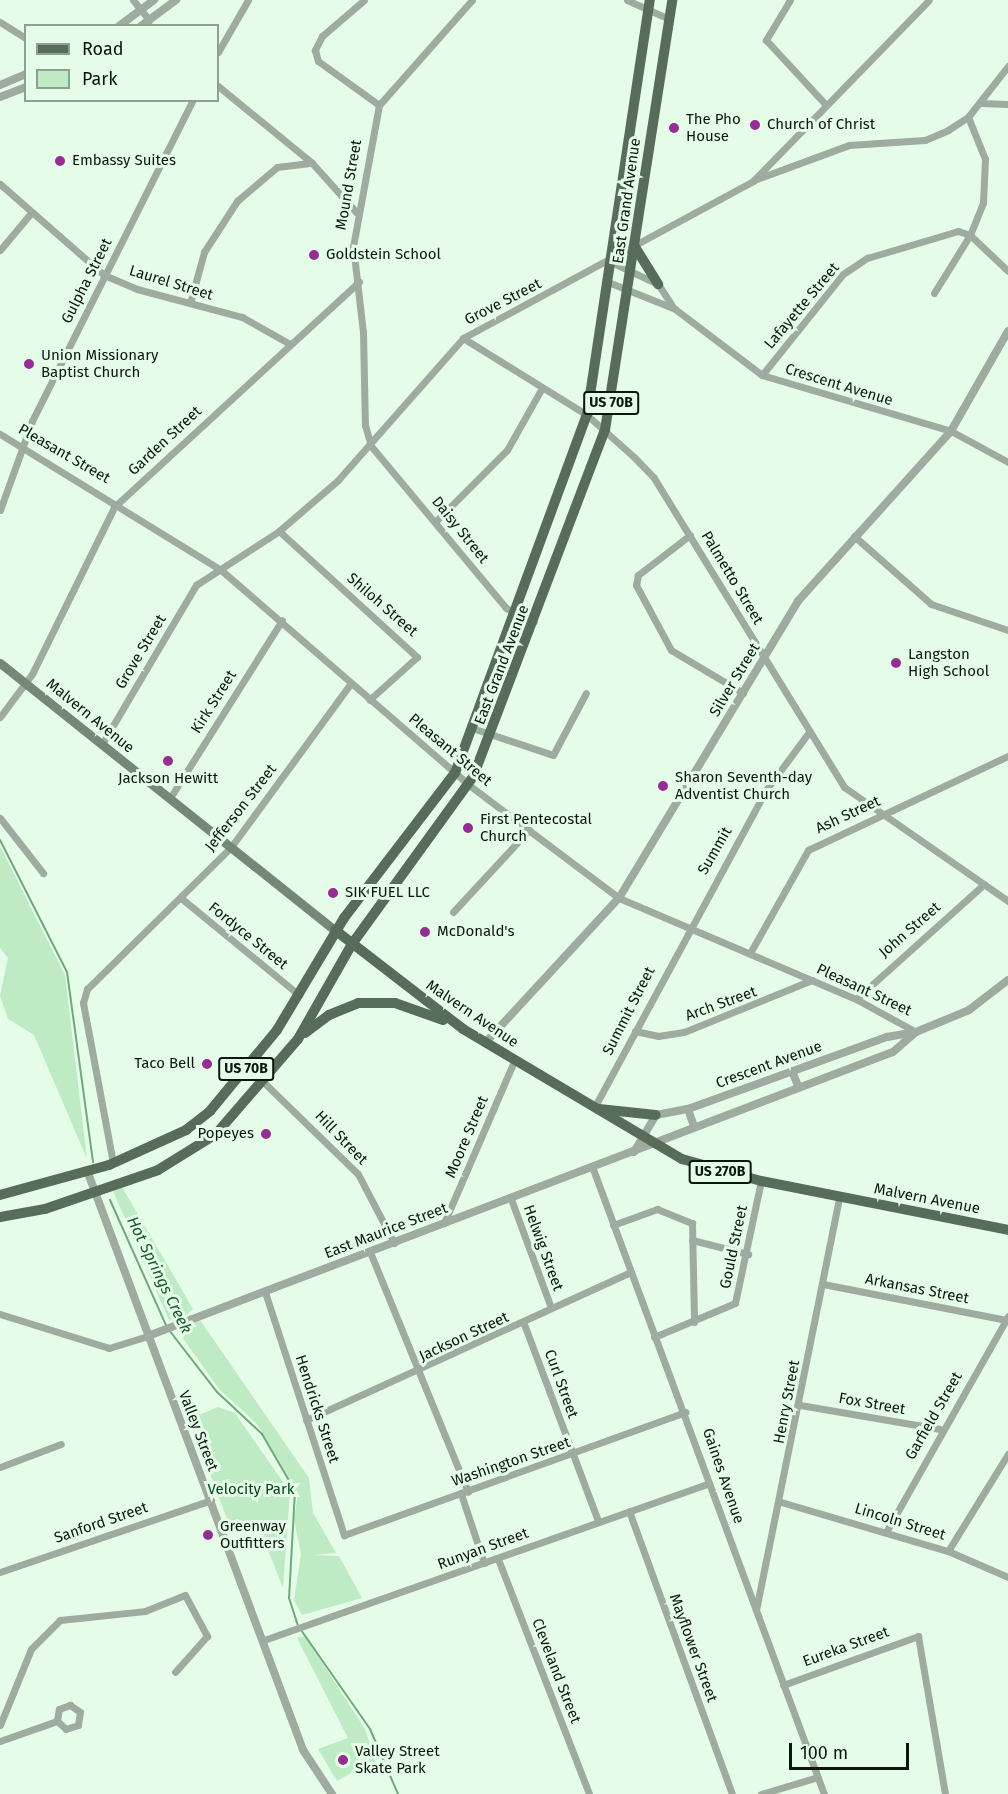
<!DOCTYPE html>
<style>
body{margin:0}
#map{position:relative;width:1008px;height:1794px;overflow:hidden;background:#e5fde8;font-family:"Fira Sans",sans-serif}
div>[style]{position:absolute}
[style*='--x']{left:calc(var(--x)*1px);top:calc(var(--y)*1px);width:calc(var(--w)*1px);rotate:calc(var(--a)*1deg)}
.green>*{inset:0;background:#beebc4}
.stream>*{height:2px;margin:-1px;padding:0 1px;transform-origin:1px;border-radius:1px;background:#71a87a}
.minor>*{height:7px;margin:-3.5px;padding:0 3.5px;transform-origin:3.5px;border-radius:3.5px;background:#9faba0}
.tertiary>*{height:8px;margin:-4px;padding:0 4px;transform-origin:4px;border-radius:4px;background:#9faba0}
.secondary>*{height:9px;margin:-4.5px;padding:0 4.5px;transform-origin:4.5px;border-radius:4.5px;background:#758777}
.primary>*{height:10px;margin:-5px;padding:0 5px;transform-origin:5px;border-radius:5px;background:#576d5a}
.dots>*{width:16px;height:16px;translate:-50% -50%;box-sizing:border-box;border:3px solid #e5fde8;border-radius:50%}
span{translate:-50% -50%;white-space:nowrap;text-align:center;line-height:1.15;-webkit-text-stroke:6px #e5fde8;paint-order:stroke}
.shield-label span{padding:2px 4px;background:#e5fde8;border:2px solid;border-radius:4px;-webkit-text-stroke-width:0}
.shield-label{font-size:14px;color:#0c160d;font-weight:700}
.poi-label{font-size:15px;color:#0c160d}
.left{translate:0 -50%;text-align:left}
.right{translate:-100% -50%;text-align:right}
.street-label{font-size:15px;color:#0c160d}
.park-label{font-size:15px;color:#014519}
.water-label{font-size:16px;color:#1a572b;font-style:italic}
.legend{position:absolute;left:24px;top:24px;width:195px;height:78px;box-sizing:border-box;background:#e5fde8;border:2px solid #8ea190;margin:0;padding:8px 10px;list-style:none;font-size:18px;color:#0c160d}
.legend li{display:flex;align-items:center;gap:12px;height:30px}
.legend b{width:30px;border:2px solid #8ea190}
.scale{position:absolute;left:789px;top:1743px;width:120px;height:27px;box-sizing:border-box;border:3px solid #0c160d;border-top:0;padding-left:8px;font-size:18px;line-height:21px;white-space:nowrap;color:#0c160d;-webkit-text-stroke:4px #e5fde8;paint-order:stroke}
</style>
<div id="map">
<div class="green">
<i style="clip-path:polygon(0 846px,65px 975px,87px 1159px,34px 1035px,8px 1019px,0 996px,8px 958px,0 948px)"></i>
<i style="clip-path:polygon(122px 1187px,193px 1309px,186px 1315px,169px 1320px,113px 1191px)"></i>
<i style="clip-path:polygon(200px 1320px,309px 1478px,313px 1513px,336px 1553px,313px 1555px,339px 1556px,362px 1598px,302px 1615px,294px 1600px,301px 1554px,294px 1520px,298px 1493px,257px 1424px,219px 1389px,177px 1330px)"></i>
<i style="clip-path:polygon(218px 1407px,235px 1413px,290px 1492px,283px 1588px,257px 1522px,232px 1532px,189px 1419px)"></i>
<i style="clip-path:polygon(305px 1636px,365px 1729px,377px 1767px,364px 1772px,362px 1767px,337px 1781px,318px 1749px,348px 1738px,297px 1638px)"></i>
</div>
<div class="stream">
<i style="--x:0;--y:840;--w:148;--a:63.1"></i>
<i style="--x:67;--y:972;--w:192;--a:82.2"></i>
<i style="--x:110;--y:1200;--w:137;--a:65.9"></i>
<i style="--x:169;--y:1330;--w:78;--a:52.3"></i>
<i style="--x:217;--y:1392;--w:62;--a:43"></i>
<i style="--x:262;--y:1434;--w:66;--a:59.9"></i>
<i style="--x:295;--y:1491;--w:107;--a:93.2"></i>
<i style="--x:289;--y:1598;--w:28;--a:72"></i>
<i style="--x:301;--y:1630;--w:121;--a:55.1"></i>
<i style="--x:370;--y:1729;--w:71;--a:66.7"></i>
</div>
<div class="minor">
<i style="--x:133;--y:0;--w:26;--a:51"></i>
<i style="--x:364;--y:0;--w:55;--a:139.4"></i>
<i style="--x:322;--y:36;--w:16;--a:117"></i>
<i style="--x:315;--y:50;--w:11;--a:75"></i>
<i style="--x:318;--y:61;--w:75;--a:35.8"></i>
<i style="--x:472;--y:0;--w:140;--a:131.5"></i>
<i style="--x:379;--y:105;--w:143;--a:100.4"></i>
<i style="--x:353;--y:246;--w:87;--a:83.4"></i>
<i style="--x:363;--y:332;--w:93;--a:88.8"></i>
<i style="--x:365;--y:425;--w:22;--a:74"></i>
<i style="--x:371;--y:446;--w:211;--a:50.2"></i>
<i style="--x:506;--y:608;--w:31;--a:27"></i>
<i style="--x:627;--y:0;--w:46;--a:24.3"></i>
<i style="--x:790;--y:0;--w:47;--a:121"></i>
<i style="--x:766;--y:40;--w:88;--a:47.3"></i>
<i style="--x:0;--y:22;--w:31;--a:32"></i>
<i style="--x:218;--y:52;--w:60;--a:-60"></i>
<i style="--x:218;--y:86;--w:122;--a:39.3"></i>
<i style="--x:312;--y:163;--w:66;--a:48.1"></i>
<i style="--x:980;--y:103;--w:28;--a:2"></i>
<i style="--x:754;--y:180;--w:101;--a:-20.2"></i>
<i style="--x:849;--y:145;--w:76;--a:-3.8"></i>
<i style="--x:925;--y:140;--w:25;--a:-23"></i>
<i style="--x:948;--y:130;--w:24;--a:-33"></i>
<i style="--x:968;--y:117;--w:65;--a:-51.9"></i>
<i style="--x:0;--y:184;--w:138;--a:41.2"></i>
<i style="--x:104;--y:275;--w:36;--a:23"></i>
<i style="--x:137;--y:289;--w:109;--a:14.9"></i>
<i style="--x:242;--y:317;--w:55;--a:29.4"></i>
<i style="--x:0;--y:250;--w:47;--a:-50.2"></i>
<i style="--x:611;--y:262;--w:52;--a:25.1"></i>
<i style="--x:658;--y:284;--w:27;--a:57"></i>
<i style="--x:608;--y:282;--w:72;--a:21.9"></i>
<i style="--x:675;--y:309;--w:109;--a:37.2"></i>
<i style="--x:762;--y:375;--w:197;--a:16.5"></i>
<i style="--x:951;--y:431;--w:65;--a:28.5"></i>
<i style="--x:934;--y:293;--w:68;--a:-58.2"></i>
<i style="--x:970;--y:235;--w:35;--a:-68"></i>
<i style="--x:983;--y:203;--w:44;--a:-87.4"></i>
<i style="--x:985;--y:159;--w:45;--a:-112"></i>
<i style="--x:190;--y:303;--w:53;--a:-74.6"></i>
<i style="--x:204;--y:252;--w:61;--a:-57.1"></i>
<i style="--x:237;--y:201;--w:52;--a:-40.4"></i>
<i style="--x:277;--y:167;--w:35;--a:-7"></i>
<i style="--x:463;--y:338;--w:146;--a:31.8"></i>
<i style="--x:587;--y:415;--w:63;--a:41.8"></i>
<i style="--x:634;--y:457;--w:29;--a:46"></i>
<i style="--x:654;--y:478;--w:363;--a:58.4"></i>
<i style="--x:844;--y:787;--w:200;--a:34.8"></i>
<i style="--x:762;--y:375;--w:129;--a:-51.3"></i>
<i style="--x:843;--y:274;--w:29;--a:-34"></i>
<i style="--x:867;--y:258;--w:95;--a:-16.5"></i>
<i style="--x:958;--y:231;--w:13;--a:18"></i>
<i style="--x:970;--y:235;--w:52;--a:43.5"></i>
<i style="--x:0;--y:434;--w:259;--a:31.6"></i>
<i style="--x:221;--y:570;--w:328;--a:40.9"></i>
<i style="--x:469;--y:785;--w:188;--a:37"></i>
<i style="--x:619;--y:898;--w:258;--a:23.1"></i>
<i style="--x:856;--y:999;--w:68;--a:28.8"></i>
<i style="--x:0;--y:510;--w:95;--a:-70.2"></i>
<i style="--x:32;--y:421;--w:359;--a:-63.4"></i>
<i style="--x:436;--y:521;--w:100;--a:-45"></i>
<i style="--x:507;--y:450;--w:71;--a:-60.6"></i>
<i style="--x:279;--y:531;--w:187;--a:42.4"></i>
<i style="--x:417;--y:657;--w:64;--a:138.1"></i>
<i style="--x:690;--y:535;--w:66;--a:142.4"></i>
<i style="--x:638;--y:575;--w:10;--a:101"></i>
<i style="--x:636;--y:585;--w:74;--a:61.7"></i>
<i style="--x:671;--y:650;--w:84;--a:30.8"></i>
<i style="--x:854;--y:536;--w:103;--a:41.4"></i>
<i style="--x:931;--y:604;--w:81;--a:18.7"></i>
<i style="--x:0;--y:717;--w:54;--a:-53.3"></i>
<i style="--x:32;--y:674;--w:186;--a:-63.8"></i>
<i style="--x:114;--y:507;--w:333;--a:-42.6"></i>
<i style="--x:472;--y:728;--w:85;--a:18.4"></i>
<i style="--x:553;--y:755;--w:70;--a:-62"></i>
<i style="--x:102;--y:744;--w:185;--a:-59.4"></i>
<i style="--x:196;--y:585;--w:99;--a:-33"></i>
<i style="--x:279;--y:531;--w:78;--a:-40.8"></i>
<i style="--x:338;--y:480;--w:189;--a:-48.6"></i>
<i style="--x:463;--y:338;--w:330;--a:-28.4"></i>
<i style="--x:753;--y:181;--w:252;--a:-45.8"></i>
<i style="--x:170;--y:798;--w:210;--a:-57.8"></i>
<i style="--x:0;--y:818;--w:70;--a:52"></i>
<i style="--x:181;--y:898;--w:153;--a:39.4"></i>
<i style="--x:453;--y:912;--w:112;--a:-47.2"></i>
<i style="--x:750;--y:953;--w:118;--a:-60.6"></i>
<i style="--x:808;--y:850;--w:221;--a:-25.2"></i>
<i style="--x:856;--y:999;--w:172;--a:-41.9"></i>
<i style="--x:635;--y:1031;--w:24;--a:12"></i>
<i style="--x:658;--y:1036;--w:26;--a:-9"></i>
<i style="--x:684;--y:1032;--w:138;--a:-22.1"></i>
<i style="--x:248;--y:1067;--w:153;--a:44.2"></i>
<i style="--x:358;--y:1174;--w:78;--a:62.4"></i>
<i style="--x:594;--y:1108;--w:362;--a:-61.6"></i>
<i style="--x:766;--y:790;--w:72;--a:-53.4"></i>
<i style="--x:113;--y:1163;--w:163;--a:-100.6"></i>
<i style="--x:83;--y:1003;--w:15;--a:-74"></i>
<i style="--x:87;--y:989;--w:202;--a:-44.6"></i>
<i style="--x:231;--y:847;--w:203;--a:-53.8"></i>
<i style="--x:593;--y:1169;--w:666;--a:69.72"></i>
<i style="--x:511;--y:1199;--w:113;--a:69.8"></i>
<i style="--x:444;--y:1223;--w:176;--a:-66.6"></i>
<i style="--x:613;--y:1225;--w:47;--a:-20"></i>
<i style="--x:657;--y:1209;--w:38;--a:22"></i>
<i style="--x:692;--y:1223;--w:99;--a:88.8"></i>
<i style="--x:692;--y:1240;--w:58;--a:14"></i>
<i style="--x:370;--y:1252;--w:259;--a:67.8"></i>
<i style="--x:823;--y:1284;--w:187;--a:11.1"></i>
<i style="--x:265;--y:1292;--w:256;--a:72"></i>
<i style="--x:344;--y:1535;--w:363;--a:-19.8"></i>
<i style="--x:0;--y:1314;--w:114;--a:17.3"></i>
<i style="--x:109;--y:1348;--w:41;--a:-17.1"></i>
<i style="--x:524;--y:1324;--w:210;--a:69.4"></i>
<i style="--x:654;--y:1337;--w:88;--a:-22.8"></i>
<i style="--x:735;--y:1303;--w:125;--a:-78"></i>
<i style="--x:800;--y:1405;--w:142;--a:9.7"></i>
<i style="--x:306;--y:1420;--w:355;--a:-24.5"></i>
<i style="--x:0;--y:1467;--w:65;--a:-20.7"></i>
<i style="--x:461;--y:1494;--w:73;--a:71.6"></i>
<i style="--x:781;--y:1502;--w:174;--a:16.4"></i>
<i style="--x:948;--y:1551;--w:65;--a:23.4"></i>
<i style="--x:629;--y:1511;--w:301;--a:70"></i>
<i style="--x:886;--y:1532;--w:248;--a:-60.5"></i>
<i style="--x:948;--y:1551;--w:114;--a:-58.3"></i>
<i style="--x:498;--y:1559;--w:252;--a:68.8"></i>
<i style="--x:0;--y:1572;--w:223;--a:-18.8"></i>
<i style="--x:756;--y:1610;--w:421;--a:-78.6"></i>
<i style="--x:264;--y:1640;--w:472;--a:-19.4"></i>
<i style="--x:783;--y:1685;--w:144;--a:-19.9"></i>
<i style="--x:918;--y:1636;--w:160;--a:80.3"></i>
<i style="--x:70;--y:1705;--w:12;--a:35"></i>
<i style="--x:80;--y:1712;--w:13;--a:99"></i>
<i style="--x:78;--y:1725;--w:13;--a:162"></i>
<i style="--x:66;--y:1729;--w:12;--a:-138"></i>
<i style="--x:57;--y:1721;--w:12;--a:-81"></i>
<i style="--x:59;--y:1709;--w:12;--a:-20"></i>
<i style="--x:0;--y:1725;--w:82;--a:-67.8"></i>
<i style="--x:31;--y:1649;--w:41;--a:-45"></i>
<i style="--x:60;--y:1620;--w:85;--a:-6"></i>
<i style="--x:145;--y:1611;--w:43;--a:-21.8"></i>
<i style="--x:185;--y:1595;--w:47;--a:61.8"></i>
<i style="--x:207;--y:1636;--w:48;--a:131.6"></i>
<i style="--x:0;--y:1741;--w:60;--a:-19.3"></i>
<i style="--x:761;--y:1794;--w:59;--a:-16.6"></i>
</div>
<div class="tertiary">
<i style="--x:119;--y:26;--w:44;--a:-36.6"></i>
<i style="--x:141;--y:26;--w:44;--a:-36.6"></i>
<i style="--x:0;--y:85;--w:28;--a:-23"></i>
<i style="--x:0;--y:97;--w:28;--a:-21"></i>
<i style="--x:485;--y:1043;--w:197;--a:-47.3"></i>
<i style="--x:619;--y:898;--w:347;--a:-58.9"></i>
<i style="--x:798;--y:601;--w:229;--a:-48"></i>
<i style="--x:951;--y:431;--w:115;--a:-60.3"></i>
<i style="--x:792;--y:1071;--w:18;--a:68"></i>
<i style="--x:688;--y:1109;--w:18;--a:71"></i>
<i style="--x:634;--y:1152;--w:43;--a:-59.3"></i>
<i style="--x:656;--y:1115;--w:33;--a:-11"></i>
<i style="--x:688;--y:1109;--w:212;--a:-19.9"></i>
<i style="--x:887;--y:1037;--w:29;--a:-10"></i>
<i style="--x:916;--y:1032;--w:57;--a:-22.5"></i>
<i style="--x:969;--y:1010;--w:49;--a:-37.6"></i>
<i style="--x:88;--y:1173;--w:616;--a:69.56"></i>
<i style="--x:303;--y:1750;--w:53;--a:56.6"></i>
<i style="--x:148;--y:1336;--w:797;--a:-20.87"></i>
<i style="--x:893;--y:1052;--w:30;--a:-41"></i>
</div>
<div class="secondary">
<i style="--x:0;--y:663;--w:428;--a:38.6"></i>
</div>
<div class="primary">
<i style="--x:635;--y:247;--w:44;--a:58.1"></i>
<i style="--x:335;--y:930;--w:162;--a:37.7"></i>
<i style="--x:463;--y:1029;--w:255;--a:30.7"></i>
<i style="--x:682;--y:1159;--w:82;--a:15.6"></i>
<i style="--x:761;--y:1181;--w:252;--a:11.2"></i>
<i style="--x:305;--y:1033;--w:30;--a:-37"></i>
<i style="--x:329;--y:1015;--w:31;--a:-22"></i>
<i style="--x:358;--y:1003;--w:37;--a:0"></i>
<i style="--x:395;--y:1003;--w:51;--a:19.5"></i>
<i style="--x:599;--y:1109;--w:57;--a:6"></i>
<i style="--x:0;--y:1195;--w:113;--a:-15.4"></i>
<i style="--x:109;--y:1165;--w:85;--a:-24.4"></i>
<i style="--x:186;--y:1130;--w:31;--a:-38"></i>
<i style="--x:210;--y:1111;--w:105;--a:-50.4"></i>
<i style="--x:277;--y:1030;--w:131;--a:-59.1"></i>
<i style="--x:344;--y:918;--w:183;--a:-52.6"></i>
<i style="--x:455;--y:773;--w:382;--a:-69.8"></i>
<i style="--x:587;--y:415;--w:420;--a:-81.4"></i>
<i style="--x:0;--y:1217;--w:46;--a:-10.1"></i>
<i style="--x:45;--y:1209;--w:120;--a:-19"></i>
<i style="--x:158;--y:1170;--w:68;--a:-31.8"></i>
<i style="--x:216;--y:1134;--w:125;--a:-49.2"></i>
<i style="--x:298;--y:1039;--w:109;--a:-60.4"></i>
<i style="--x:352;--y:944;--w:206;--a:-54.1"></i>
<i style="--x:473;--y:777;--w:371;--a:-69.2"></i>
<i style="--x:605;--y:430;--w:435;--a:-81.1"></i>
</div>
<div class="dots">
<i style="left:755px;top:125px;background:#952e92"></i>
<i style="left:674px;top:128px;background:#952e92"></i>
<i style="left:60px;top:161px;background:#952e92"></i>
<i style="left:314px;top:255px;background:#952e92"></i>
<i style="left:29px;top:364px;background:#952e92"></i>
<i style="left:896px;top:663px;background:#952e92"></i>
<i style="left:168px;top:761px;background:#952e92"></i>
<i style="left:663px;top:786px;background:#952e92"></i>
<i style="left:468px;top:828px;background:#952e92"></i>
<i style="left:333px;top:893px;background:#952e92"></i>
<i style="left:425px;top:932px;background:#952e92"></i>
<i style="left:207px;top:1064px;background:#952e92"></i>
<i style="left:266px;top:1134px;background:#952e92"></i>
<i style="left:208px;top:1535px;background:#952e92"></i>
<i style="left:343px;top:1760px;background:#952e92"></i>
</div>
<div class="shield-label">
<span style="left:611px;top:403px">US 70B</span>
<span style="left:246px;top:1069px">US 70B</span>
<span style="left:720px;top:1172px">US 270B</span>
</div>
<div class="poi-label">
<span class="left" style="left:686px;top:128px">The Pho<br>House</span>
<span class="left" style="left:767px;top:125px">Church of Christ</span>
<span class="left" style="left:72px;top:161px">Embassy Suites</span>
<span class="left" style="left:326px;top:255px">Goldstein School</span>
<span class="left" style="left:41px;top:364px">Union Missionary<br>Baptist Church</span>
<span class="left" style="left:908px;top:663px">Langston<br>High School</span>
<span class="left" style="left:675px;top:786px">Sharon Seventh-day<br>Adventist Church</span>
<span style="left:168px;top:779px">Jackson Hewitt</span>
<span class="left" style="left:480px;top:828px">First Pentecostal<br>Church</span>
<span class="left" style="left:345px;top:893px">SIK FUEL LLC</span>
<span class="left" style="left:437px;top:932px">McDonald's</span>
<span class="right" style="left:195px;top:1064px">Taco Bell</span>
<span class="right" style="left:254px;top:1134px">Popeyes</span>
<span class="left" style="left:220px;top:1535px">Greenway<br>Outfitters</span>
<span class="left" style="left:355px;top:1760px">Valley Street<br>Skate Park</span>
</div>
<div class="street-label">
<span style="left:349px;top:185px;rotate:-80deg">Mound Street</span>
<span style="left:627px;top:201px;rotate:-82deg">East Grand Avenue</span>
<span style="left:87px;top:281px;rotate:-63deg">Gulpha Street</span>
<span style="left:171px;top:283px;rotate:17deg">Laurel Street</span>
<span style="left:503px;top:302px;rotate:-27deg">Grove Street</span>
<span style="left:802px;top:306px;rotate:-50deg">Lafayette Street</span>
<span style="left:839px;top:385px;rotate:17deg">Crescent Avenue</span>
<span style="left:165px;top:441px;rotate:-43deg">Garden Street</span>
<span style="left:64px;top:454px;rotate:30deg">Pleasant Street</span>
<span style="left:460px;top:530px;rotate:51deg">Daisy Street</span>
<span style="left:732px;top:578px;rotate:59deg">Palmetto Street</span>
<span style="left:382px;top:605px;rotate:41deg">Shiloh Street</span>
<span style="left:141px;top:652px;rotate:-59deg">Grove Street</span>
<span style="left:502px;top:665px;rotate:-69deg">East Grand Avenue</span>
<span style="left:735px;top:680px;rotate:-59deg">Silver Street</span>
<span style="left:214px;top:702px;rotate:-58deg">Kirk Street</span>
<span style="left:90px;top:716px;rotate:39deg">Malvern Avenue</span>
<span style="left:450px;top:750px;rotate:40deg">Pleasant Street</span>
<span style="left:241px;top:808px;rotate:-52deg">Jefferson Street</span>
<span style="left:848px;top:815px;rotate:-25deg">Ash Street</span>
<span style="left:715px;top:851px;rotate:-60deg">Summit</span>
<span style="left:910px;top:930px;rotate:-41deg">John Street</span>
<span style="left:248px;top:936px;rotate:39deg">Fordyce Street</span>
<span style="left:864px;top:990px;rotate:25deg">Pleasant Street</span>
<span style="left:721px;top:1004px;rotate:-20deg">Arch Street</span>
<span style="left:629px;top:1011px;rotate:-63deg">Summit Street</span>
<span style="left:472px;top:1014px;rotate:34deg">Malvern Avenue</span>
<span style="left:769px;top:1065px;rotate:-20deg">Crescent Avenue</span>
<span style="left:467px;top:1137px;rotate:-67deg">Moore Street</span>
<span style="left:341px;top:1138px;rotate:46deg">Hill Street</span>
<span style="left:927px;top:1199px;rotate:11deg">Malvern Avenue</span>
<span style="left:386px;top:1231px;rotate:-21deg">East Maurice Street</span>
<span style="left:734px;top:1247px;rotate:-78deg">Gould Street</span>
<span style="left:543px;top:1248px;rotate:70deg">Helwig Street</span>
<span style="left:917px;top:1289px;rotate:11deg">Arkansas Street</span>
<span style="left:464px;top:1337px;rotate:-25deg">Jackson Street</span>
<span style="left:561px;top:1384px;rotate:70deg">Curl Street</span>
<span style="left:787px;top:1402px;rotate:-79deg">Henry Street</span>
<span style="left:872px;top:1404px;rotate:10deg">Fox Street</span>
<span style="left:317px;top:1409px;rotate:72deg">Hendricks Street</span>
<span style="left:934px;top:1416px;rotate:-60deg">Garfield Street</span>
<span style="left:198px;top:1431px;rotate:69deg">Valley Street</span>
<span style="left:511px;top:1462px;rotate:-19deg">Washington Street</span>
<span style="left:723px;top:1476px;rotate:71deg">Gaines Avenue</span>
<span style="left:900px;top:1522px;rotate:17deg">Lincoln Street</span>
<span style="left:101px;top:1523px;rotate:-19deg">Sanford Street</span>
<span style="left:483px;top:1549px;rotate:-20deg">Runyan Street</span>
<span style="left:846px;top:1647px;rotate:-20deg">Eureka Street</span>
<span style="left:693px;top:1648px;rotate:70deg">Mayflower Street</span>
<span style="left:556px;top:1671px;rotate:69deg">Cleveland Street</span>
</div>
<div class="park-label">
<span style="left:251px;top:1490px">Velocity Park</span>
</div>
<div class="water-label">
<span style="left:159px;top:1275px;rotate:64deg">Hot Springs Creek</span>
</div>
<ul class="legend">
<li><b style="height:8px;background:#576d5a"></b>Road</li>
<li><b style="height:16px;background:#beebc4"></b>Park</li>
</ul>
<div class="scale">100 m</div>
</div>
